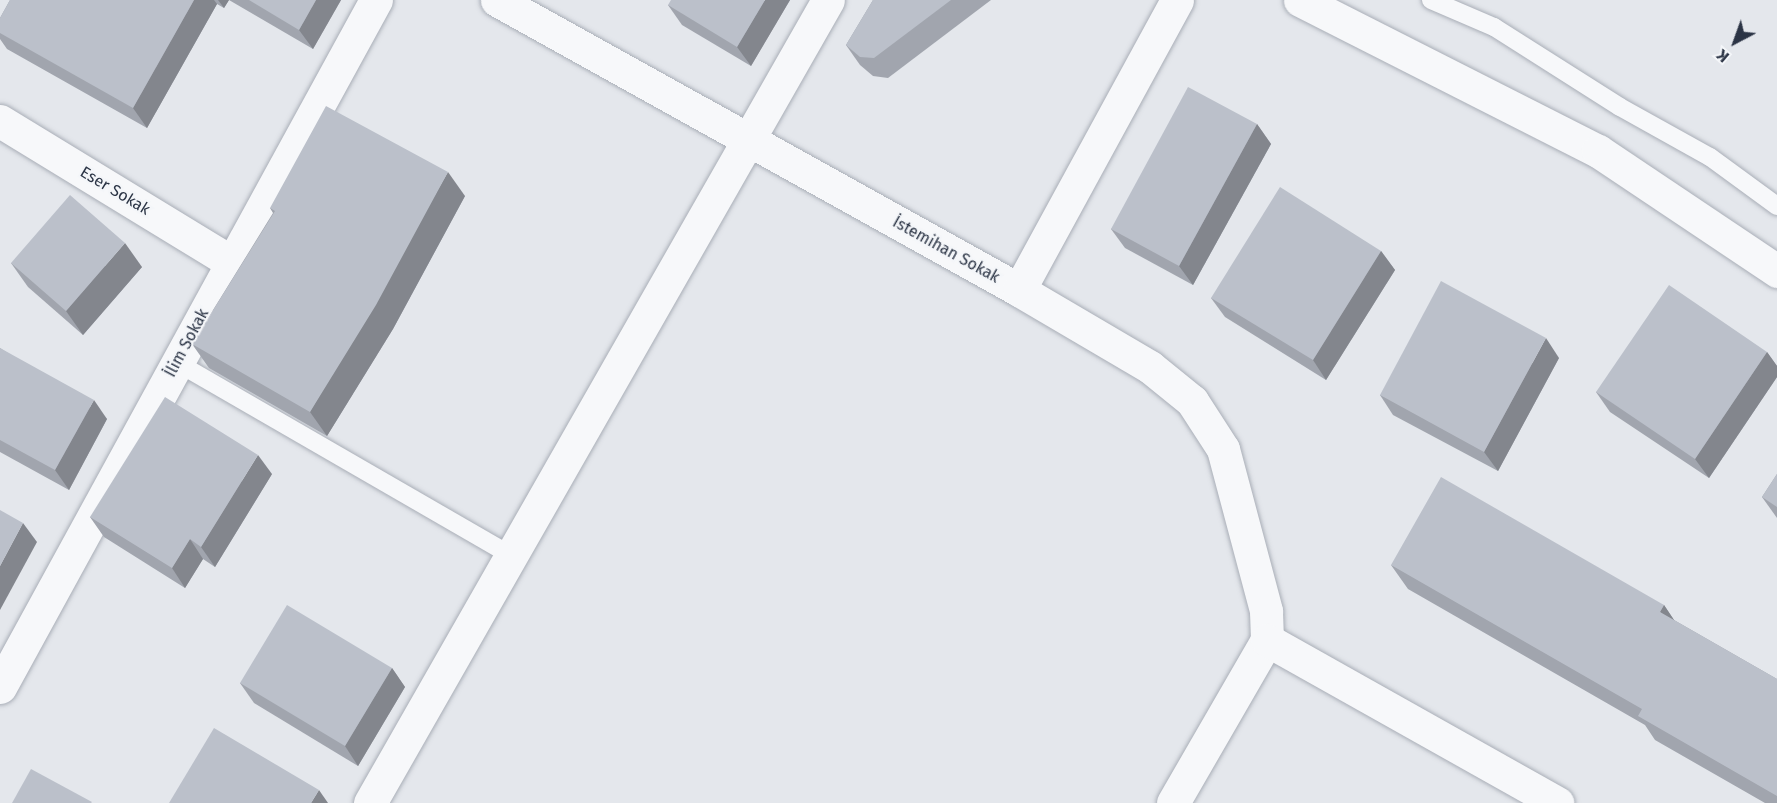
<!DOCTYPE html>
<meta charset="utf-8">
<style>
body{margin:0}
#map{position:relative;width:1777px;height:803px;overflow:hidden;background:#e4e7ec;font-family:"Fira Sans",sans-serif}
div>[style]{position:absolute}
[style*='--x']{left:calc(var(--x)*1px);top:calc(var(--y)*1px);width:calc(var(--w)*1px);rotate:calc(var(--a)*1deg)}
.roads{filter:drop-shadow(0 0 2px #a9aeb7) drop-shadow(0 0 2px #a9aeb7)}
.service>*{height:18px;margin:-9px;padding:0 9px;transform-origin:9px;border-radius:9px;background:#f7f8fa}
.minor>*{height:33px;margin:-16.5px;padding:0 16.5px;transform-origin:16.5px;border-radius:16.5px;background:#f7f8fa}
.wall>*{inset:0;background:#a1a5ae}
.shaded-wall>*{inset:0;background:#83868d}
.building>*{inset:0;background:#bbc0ca}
span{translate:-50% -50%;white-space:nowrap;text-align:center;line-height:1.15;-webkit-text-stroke:4.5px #f4f6f9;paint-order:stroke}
.street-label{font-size:16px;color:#2b3445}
.north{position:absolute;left:1705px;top:12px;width:60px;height:60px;-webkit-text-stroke:4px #f4f6f9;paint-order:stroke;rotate:221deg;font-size:16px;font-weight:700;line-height:24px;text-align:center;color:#2b3445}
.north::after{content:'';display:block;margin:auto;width:21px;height:27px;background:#2b3445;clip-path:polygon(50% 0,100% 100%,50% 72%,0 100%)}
</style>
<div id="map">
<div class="roads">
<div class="service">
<i style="--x:1431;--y:0;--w:69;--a:23.2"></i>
<i style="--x:1494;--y:27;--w:149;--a:32.4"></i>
<i style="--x:1620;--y:107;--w:103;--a:29.1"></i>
<i style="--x:1710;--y:157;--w:83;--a:36.2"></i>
<i style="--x:176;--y:362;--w:388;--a:30"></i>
</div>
<div class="minor">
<i style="--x:497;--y:0;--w:597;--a:29.05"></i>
<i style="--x:1019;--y:290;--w:152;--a:30.4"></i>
<i style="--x:1150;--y:367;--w:54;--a:39"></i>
<i style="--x:1192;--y:401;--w:57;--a:57.1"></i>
<i style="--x:1223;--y:449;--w:168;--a:75.1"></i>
<i style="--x:1266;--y:611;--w:29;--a:88"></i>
<i style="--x:1267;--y:640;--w:188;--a:120"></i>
<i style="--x:1300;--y:0;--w:334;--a:26.9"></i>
<i style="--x:1598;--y:151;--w:216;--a:33.8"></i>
<i style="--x:0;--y:121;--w:271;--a:31.4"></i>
<i style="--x:1019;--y:290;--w:330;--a:-61.4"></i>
<i style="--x:1267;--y:640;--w:333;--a:29.3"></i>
<i style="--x:0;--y:687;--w:783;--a:-61.31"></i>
<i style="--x:370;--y:803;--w:924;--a:-60.3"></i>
</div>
</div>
<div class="wall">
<i style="clip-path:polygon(10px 0,229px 0,224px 8px,217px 4px,147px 128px,7px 49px,0 39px,0 18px)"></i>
<i style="clip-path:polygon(229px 0,341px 0,313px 49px)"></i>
<i style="clip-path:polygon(790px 0,751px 66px,682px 25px,668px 5px)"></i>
<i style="clip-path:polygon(873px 0,991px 0,888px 78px,873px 76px,860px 65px,846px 45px)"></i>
<i style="clip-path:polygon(1257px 124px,1271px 144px,1193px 285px,1125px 248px,1111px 229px)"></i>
<i style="clip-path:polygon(465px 196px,393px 329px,327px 436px,209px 368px,192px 344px,273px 213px,270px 208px)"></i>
<i style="clip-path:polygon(1381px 251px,1395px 270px,1326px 380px,1225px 317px,1211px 298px)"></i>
<i style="clip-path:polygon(11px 263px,142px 267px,83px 335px,28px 287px)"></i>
<i style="clip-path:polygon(0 348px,107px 419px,69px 490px,0 452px)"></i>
<i style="clip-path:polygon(1767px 352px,1777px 366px,1777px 377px,1709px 478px,1610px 412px,1596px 392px)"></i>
<i style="clip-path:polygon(1559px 358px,1498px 471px,1393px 415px,1380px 395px)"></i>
<i style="clip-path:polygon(272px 474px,215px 567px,203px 559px,185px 588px,104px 537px,90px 517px)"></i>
<i style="clip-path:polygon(1777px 474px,1777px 518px,1762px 497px)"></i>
<i style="clip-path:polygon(1391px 565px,1664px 605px,1674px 620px,1777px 679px,1777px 803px,1765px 803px,1655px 740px,1645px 725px,1408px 589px)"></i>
<i style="clip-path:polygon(392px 668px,405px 687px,358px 766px,254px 703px,240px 683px)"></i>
</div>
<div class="shaded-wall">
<i style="clip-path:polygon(194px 0,214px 0,217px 4px,147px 128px,133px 108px)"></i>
<i style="clip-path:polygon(218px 0,229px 0,224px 8px)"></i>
<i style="clip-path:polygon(316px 0,341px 0,313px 49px,299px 30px)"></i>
<i style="clip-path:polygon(765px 0,790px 0,751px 66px,737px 47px)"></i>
<i style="clip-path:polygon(1257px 124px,1271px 144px,1193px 285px,1179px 266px)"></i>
<i style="clip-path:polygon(448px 172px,465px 196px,393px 329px,327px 436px,310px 412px)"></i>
<i style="clip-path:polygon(125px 243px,142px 267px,83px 335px,66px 311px)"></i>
<i style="clip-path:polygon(1381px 251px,1395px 270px,1326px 380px,1313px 360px)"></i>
<i style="clip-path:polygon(1546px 338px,1559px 358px,1498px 471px,1484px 452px)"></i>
<i style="clip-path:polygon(1767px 352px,1777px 366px,1777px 377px,1709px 478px,1695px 459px)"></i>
<i style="clip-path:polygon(94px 400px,107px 419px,69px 490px,55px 470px)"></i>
<i style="clip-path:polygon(258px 455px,272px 474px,215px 567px,201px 547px)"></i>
<i style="clip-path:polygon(23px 523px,37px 542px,0 610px,0 566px)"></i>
<i style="clip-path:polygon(190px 539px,203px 559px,185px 588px,172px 568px)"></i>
<i style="clip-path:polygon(1664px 605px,1680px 629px,1660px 612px)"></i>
<i style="clip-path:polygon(392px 668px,405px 687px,358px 766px,345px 746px)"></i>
<i style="clip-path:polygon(319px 790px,328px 803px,311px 803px)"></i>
</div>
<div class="building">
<i style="clip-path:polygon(10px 0,194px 0,133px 108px,0 33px,0 18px)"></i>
<i style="clip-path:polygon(249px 0,316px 0,299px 30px)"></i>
<i style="clip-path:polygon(671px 0,765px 0,737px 47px,668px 5px)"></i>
<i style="clip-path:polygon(873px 0,951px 0,874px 58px,860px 57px,846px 45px)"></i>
<i style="clip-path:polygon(1188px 87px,1257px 124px,1179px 266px,1111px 229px)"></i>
<i style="clip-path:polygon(326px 106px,448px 172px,376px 305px,310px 412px,192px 344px,275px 211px,270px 208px)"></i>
<i style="clip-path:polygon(1280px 187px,1381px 251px,1313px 360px,1211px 298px)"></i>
<i style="clip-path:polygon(70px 195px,125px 243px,66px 311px,11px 263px)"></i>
<i style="clip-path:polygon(1441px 281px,1546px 338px,1484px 452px,1380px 395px)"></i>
<i style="clip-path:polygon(1669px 285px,1767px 352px,1695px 459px,1596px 392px)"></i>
<i style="clip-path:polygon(0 348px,94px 400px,55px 470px,0 440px)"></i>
<i style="clip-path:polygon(165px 397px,258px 455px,201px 547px,190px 539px,172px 568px,90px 517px)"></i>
<i style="clip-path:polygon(1777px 474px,1777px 507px,1762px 497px)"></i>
<i style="clip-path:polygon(1441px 477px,1664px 605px,1660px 612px,1777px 679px,1777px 796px,1638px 716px,1642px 709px,1391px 565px)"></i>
<i style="clip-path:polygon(0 510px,23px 523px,0 566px)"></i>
<i style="clip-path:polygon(287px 605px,392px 668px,345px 746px,240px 683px)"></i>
<i style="clip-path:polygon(214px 728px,319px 790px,311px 803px,169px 803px)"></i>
<i style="clip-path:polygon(31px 769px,92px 802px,91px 803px,12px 803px)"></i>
</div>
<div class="street-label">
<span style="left:115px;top:191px;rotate:31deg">Eser Sokak</span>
<span style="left:946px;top:250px;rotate:29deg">İstemihan Sokak</span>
<span style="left:187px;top:343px;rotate:-62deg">İlim Sokak</span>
</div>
<div class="north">K</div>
</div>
